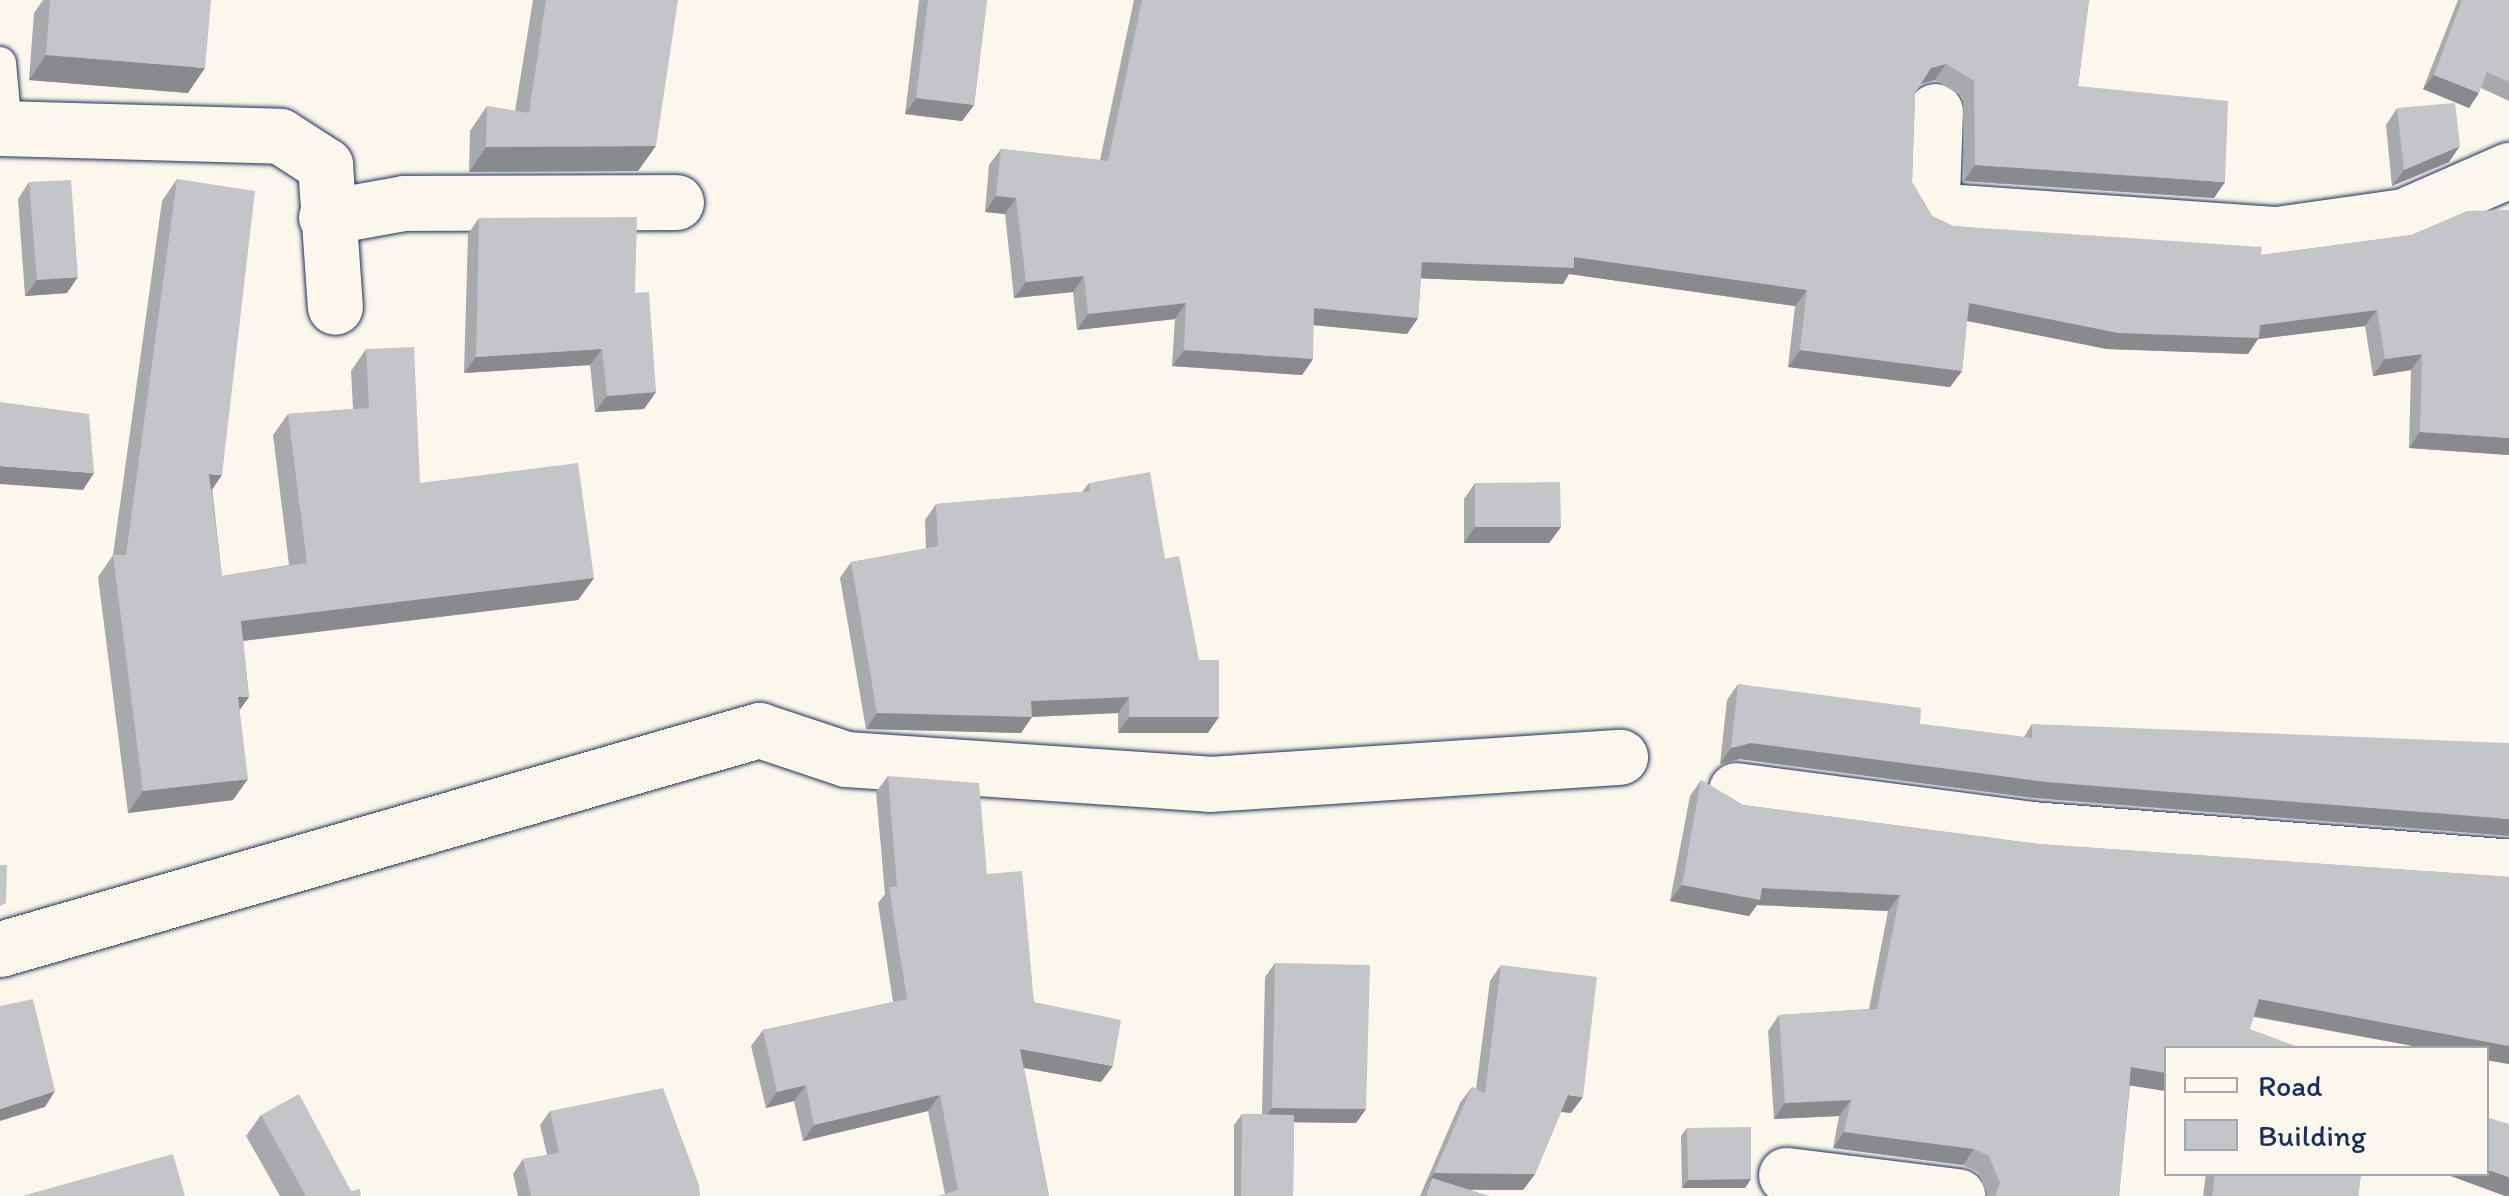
<!DOCTYPE html>
<style>
body{margin:0}
#map{position:relative;width:2509px;height:1196px;overflow:hidden;background:#fbf7ec;font-family:Itim,sans-serif}
div>[style]{position:absolute}
[style*='--x']{left:calc(var(--x)*1px);top:calc(var(--y)*1px);width:calc(var(--w)*1px);rotate:calc(var(--a)*1deg)}
.roads{filter:drop-shadow(0 0 2px #1b2f5e) drop-shadow(0 0 2px #1b2f5e)}
.lane>*{height:32px;margin:-16px;padding:0 16px;transform-origin:16px;border-radius:16px;background:#fbf7ec}
.street>*{height:55px;margin:-27.5px;padding:0 27.5px;transform-origin:27.5px;border-radius:27.5px;background:#fbf7ec}
.wall>*{inset:0;background:#a8a9ad}
.shaded-wall>*{inset:0;background:#888a8d}
.building>*{inset:0;background:#c3c5c9}
span{translate:-50% -50%;white-space:nowrap;text-align:center;line-height:1.15;-webkit-text-stroke:10px #fbf7ec;paint-order:stroke}
.legend{position:absolute;left:2164px;top:1046px;width:325px;height:130px;box-sizing:border-box;background:#fbf7ec;border:2px solid #a1a7b3;margin:0;padding:12px 18px;list-style:none;font-size:30px;color:#1b2f5e}
.legend li{display:flex;align-items:center;gap:20px;height:50px}
.legend b{width:50px;border:2px solid #a1a7b3}
</style>
<div id="map">
<div class="roads">
<div class="lane">
<i style="--x:0;--y:63;--w:65;--a:84.7"></i>
</div>
<div class="street">
<i style="--x:1935;--y:111;--w:87;--a:92"></i>
<i style="--x:1932;--y:198;--w:18;--a:47"></i>
<i style="--x:1944;--y:211;--w:334;--a:4"></i>
<i style="--x:2277;--y:234;--w:128;--a:-8.1"></i>
<i style="--x:2404;--y:216;--w:115;--a:-23.7"></i>
<i style="--x:0;--y:128;--w:280;--a:1.6"></i>
<i style="--x:280;--y:136;--w:54;--a:32.8"></i>
<i style="--x:325;--y:165;--w:142;--a:86"></i>
<i style="--x:326;--y:217;--w:79;--a:-10.2"></i>
<i style="--x:404;--y:203;--w:272;--a:-0.2"></i>
<i style="--x:1736;--y:790;--w:298;--a:7.5"></i>
<i style="--x:2031;--y:829;--w:480;--a:4.5"></i>
<i style="--x:0;--y:949;--w:790;--a:-16.09"></i>
<i style="--x:759;--y:730;--w:92;--a:18.4"></i>
<i style="--x:846;--y:759;--w:364;--a:3.9"></i>
<i style="--x:1209;--y:784;--w:412;--a:-3.8"></i>
<i style="--x:1786;--y:1175;--w:173;--a:7"></i>
</div>
</div>
<div class="wall">
<i style="clip-path:polygon(43px 0,211px 0,188px 93px,29px 80px,34px 13px)"></i>
<i style="clip-path:polygon(533px 0,678px 0,638px 171px,469px 172px,470px 131px,487px 106px,515px 111px)"></i>
<i style="clip-path:polygon(919px 0,987px 0,974px 105px,962px 121px,905px 114px)"></i>
<i style="clip-path:polygon(1134px 0,2089px 0,2078px 86px,2214px 198px,1964px 181px,1963px 97px,1935px 80px,1921px 84px,1915px 93px,1912px 182px,1932px 216px,1953px 226px,2261px 255px,2411px 235px,2509px 455px,2409px 448px,2411px 370px,2373px 376px,2365px 326px,2258px 339px,2248px 354px,2107px 349px,1967px 321px,1962px 371px,1950px 387px,1788px 367px,1795px 306px,1569px 274px,1563px 284px,1421px 278px,1418px 318px,1407px 334px,1313px 325px,1313px 359px,1302px 375px,1172px 366px,1175px 319px,1077px 330px,1073px 292px,1014px 298px,1005px 214px,985px 212px,989px 165px,1001px 149px,1100px 160px)"></i>
<i style="clip-path:polygon(2458px 0,2509px 0,2509px 101px,2481px 88px,2469px 108px,2423px 89px)"></i>
<i style="clip-path:polygon(2397px 108px,2449px 162px,2392px 186px,2386px 125px)"></i>
<i style="clip-path:polygon(177px 179px,222px 576px,289px 565px,273px 435px,288px 414px,353px 409px,351px 371px,366px 349px,420px 483px,594px 578px,578px 600px,243px 641px,249px 697px,239px 710px,233px 800px,128px 813px,98px 577px,113px 555px,162px 201px)"></i>
<i style="clip-path:polygon(29px 182px,67px 293px,25px 296px,18px 199px)"></i>
<i style="clip-path:polygon(479px 218px,635px 293px,656px 392px,644px 409px,595px 412px,590px 365px,464px 373px,468px 234px)"></i>
<i style="clip-path:polygon(1089px 483px,1165px 559px,1208px 733px,1118px 733px,1118px 713px,1032px 717px,1021px 733px,866px 729px,840px 578px,851px 562px,926px 549px,925px 520px,936px 504px,1082px 492px)"></i>
<i style="clip-path:polygon(1475px 483px,1561px 527px,1549px 543px,1464px 543px,1464px 499px)"></i>
<i style="clip-path:polygon(1738px 684px,1920px 724px,2024px 737px,2032px 724px,2034px 798px,1740px 759px,1720px 764px,1727px 700px)"></i>
<i style="clip-path:polygon(888px 776px,987px 874px,1034px 1002px,1101px 1082px,1024px 1068px,1049px 1196px,945px 1194px,928px 1111px,803px 1141px,794px 1101px,766px 1108px,751px 1046px,763px 1030px,893px 1002px,878px 903px,885px 894px,876px 792px)"></i>
<i style="clip-path:polygon(1701px 780px,1743px 805px,2038px 844px,2509px 877px,2509px 1064px,2486px 1060px,2486px 1048px,2424px 1048px,2254px 1017px,2166px 1048px,2166px 1091px,2130px 1085px,2119px 1196px,1988px 1196px,1978px 1172px,1963px 1165px,1833px 1148px,1839px 1116px,1774px 1119px,1768px 1031px,1779px 1015px,1869px 1009px,1888px 911px,1757px 905px,1749px 916px,1670px 901px,1690px 796px)"></i>
<i style="clip-path:polygon(1275px 963px,1366px 1109px,1356px 1123px,1294px 1122px,1293px 1196px,1234px 1196px,1234px 1125px,1242px 1114px,1262px 1114px,1265px 977px)"></i>
<i style="clip-path:polygon(1501px 965px,1571px 1113px,1561px 1112px,1535px 1174px,1523px 1190px,1469px 1190px,1489px 1196px,1420px 1196px,1460px 1103px,1472px 1087px,1476px 1089px,1490px 981px)"></i>
<i style="clip-path:polygon(550px 1111px,700px 1196px,518px 1196px,513px 1174px,523px 1159px,547px 1155px,540px 1125px)"></i>
<i style="clip-path:polygon(261px 1115px,351px 1191px,361px 1196px,280px 1196px,246px 1136px)"></i>
<i style="clip-path:polygon(1687px 1128px,1751px 1179px,1745px 1188px,1682px 1188px,1681px 1136px)"></i>
<i style="clip-path:polygon(2206px 1174px,2361px 1174px,2358px 1196px,2203px 1196px)"></i>
</div>
<div class="shaded-wall">
<i style="clip-path:polygon(46px 55px,205px 68px,188px 93px,29px 80px)"></i>
<i style="clip-path:polygon(1946px 64px,1935px 80px,1920px 84px,1931px 68px)"></i>
<i style="clip-path:polygon(2434px 75px,2479px 93px,2469px 108px,2423px 89px)"></i>
<i style="clip-path:polygon(916px 98px,974px 105px,962px 121px,905px 114px)"></i>
<i style="clip-path:polygon(656px 146px,638px 171px,469px 172px,486px 147px)"></i>
<i style="clip-path:polygon(2460px 146px,2449px 162px,2392px 186px,2404px 170px)"></i>
<i style="clip-path:polygon(1975px 165px,2225px 182px,2214px 198px,1964px 181px)"></i>
<i style="clip-path:polygon(996px 196px,1016px 198px,1005px 214px,985px 212px)"></i>
<i style="clip-path:polygon(1574px 257px,1807px 290px,1795px 306px,1569px 274px,1563px 284px,1411px 278px,1422px 262px)"></i>
<i style="clip-path:polygon(1084px 276px,1073px 292px,1014px 298px,1026px 282px)"></i>
<i style="clip-path:polygon(78px 277px,67px 293px,25px 296px,37px 280px)"></i>
<i style="clip-path:polygon(1186px 303px,1175px 319px,1077px 330px,1088px 314px)"></i>
<i style="clip-path:polygon(1969px 303px,2260px 325px,2377px 310px,2365px 326px,2258px 339px,2248px 354px,2107px 349px,1958px 319px)"></i>
<i style="clip-path:polygon(1314px 308px,1418px 318px,1407px 334px,1302px 324px)"></i>
<i style="clip-path:polygon(602px 349px,590px 365px,464px 373px,476px 357px)"></i>
<i style="clip-path:polygon(1184px 350px,1313px 359px,1302px 375px,1172px 366px)"></i>
<i style="clip-path:polygon(1800px 350px,1962px 371px,1950px 387px,1788px 367px)"></i>
<i style="clip-path:polygon(2422px 354px,2411px 370px,2373px 376px,2385px 359px)"></i>
<i style="clip-path:polygon(656px 392px,644px 409px,595px 412px,607px 396px)"></i>
<i style="clip-path:polygon(2420px 432px,2509px 438px,2509px 455px,2409px 448px)"></i>
<i style="clip-path:polygon(0 466px,94px 473px,83px 490px,0 484px)"></i>
<i style="clip-path:polygon(209px 474px,222px 475px,207px 497px)"></i>
<i style="clip-path:polygon(1475px 527px,1561px 527px,1549px 543px,1464px 543px)"></i>
<i style="clip-path:polygon(594px 578px,578px 600px,225px 643px,241px 621px)"></i>
<i style="clip-path:polygon(238px 697px,249px 697px,234px 718px)"></i>
<i style="clip-path:polygon(1129px 697px,1118px 713px,1027px 717px,1032px 717px,1021px 733px,866px 729px,877px 713px,1031px 701px)"></i>
<i style="clip-path:polygon(1129px 717px,1219px 717px,1208px 733px,1118px 733px)"></i>
<i style="clip-path:polygon(1751px 743px,2509px 819px,2509px 836px,2034px 798px,1740px 759px,1720px 764px,1731px 748px)"></i>
<i style="clip-path:polygon(248px 779px,233px 800px,128px 813px,143px 791px)"></i>
<i style="clip-path:polygon(1682px 885px,1762px 888px,1900px 895px,1888px 911px,1757px 905px,1749px 916px,1670px 901px)"></i>
<i style="clip-path:polygon(2259px 999px,2509px 1046px,2509px 1064px,2486px 1060px,2486px 1048px,2424px 1048px,2248px 1015px)"></i>
<i style="clip-path:polygon(1020px 1049px,1113px 1066px,1101px 1082px,1009px 1065px)"></i>
<i style="clip-path:polygon(2131px 1067px,2166px 1073px,2166px 1091px,2120px 1084px)"></i>
<i style="clip-path:polygon(806px 1085px,794px 1101px,766px 1108px,777px 1092px)"></i>
<i style="clip-path:polygon(55px 1091px,45px 1107px,0 1121px,0 1109px)"></i>
<i style="clip-path:polygon(940px 1095px,928px 1111px,803px 1141px,814px 1125px)"></i>
<i style="clip-path:polygon(1568px 1095px,1583px 1097px,1571px 1113px,1556px 1111px)"></i>
<i style="clip-path:polygon(1851px 1100px,1839px 1116px,1774px 1119px,1785px 1103px)"></i>
<i style="clip-path:polygon(1272px 1108px,1366px 1109px,1356px 1123px,1262px 1122px)"></i>
<i style="clip-path:polygon(1844px 1132px,1974px 1149px,1963px 1165px,1833px 1148px)"></i>
<i style="clip-path:polygon(2486px 1169px,2509px 1177px,2509px 1196px,2505px 1196px,2445px 1174px,2486px 1174px)"></i>
<i style="clip-path:polygon(1434px 1173px,1535px 1174px,1523px 1190px,1428px 1189px,1432px 1178px,1423px 1189px)"></i>
<i style="clip-path:polygon(1751px 1179px,1745px 1188px,1682px 1188px,1688px 1180px)"></i>
</div>
<div class="building">
<i style="clip-path:polygon(50px 0,211px 0,205px 68px,46px 55px)"></i>
<i style="clip-path:polygon(546px 0,678px 0,656px 146px,486px 147px,487px 106px,529px 113px)"></i>
<i style="clip-path:polygon(928px 0,987px 0,974px 105px,916px 98px)"></i>
<i style="clip-path:polygon(1142px 0,2089px 0,2078px 86px,2228px 101px,2225px 182px,1975px 165px,1974px 81px,1946px 64px,1931px 68px,1915px 93px,1912px 182px,1932px 216px,1953px 226px,2262px 247px,2261px 255px,2411px 235px,2467px 211px,2509px 210px,2509px 438px,2420px 432px,2422px 354px,2385px 359px,2377px 310px,2260px 325px,2259px 338px,2118px 333px,1969px 303px,1962px 371px,1800px 350px,1807px 290px,1574px 257px,1574px 268px,1422px 262px,1418px 318px,1314px 308px,1313px 359px,1184px 350px,1186px 303px,1088px 314px,1084px 276px,1026px 282px,1016px 198px,996px 196px,1001px 149px,1108px 161px)"></i>
<i style="clip-path:polygon(2462px 0,2509px 0,2509px 82px,2487px 72px,2479px 93px,2434px 75px)"></i>
<i style="clip-path:polygon(2455px 103px,2460px 146px,2404px 170px,2397px 108px)"></i>
<i style="clip-path:polygon(177px 179px,255px 191px,222px 475px,209px 474px,222px 576px,307px 563px,288px 414px,369px 408px,366px 349px,414px 347px,420px 483px,578px 463px,594px 578px,241px 621px,249px 697px,238px 697px,248px 779px,143px 791px,113px 555px,126px 555px)"></i>
<i style="clip-path:polygon(71px 180px,78px 277px,37px 280px,29px 182px)"></i>
<i style="clip-path:polygon(637px 217px,635px 293px,649px 292px,656px 392px,607px 396px,602px 349px,476px 357px,479px 218px)"></i>
<i style="clip-path:polygon(0 402px,89px 414px,94px 473px,0 466px)"></i>
<i style="clip-path:polygon(1150px 472px,1165px 559px,1179px 556px,1199px 660px,1219px 660px,1219px 717px,1129px 717px,1129px 697px,1031px 701px,1032px 717px,877px 713px,851px 562px,938px 546px,936px 504px,1090px 491px,1089px 483px)"></i>
<i style="clip-path:polygon(1560px 482px,1561px 527px,1475px 527px,1475px 483px)"></i>
<i style="clip-path:polygon(1738px 684px,1921px 708px,1920px 724px,2032px 738px,2032px 724px,2509px 743px,2509px 819px,2046px 782px,1751px 743px,1731px 748px)"></i>
<i style="clip-path:polygon(888px 776px,979px 783px,987px 874px,1022px 871px,1034px 1002px,1121px 1020px,1113px 1066px,1020px 1049px,1049px 1196px,937px 1196px,958px 1190px,940px 1095px,814px 1125px,806px 1085px,777px 1092px,763px 1030px,907px 999px,889px 887px,897px 886px)"></i>
<i style="clip-path:polygon(1701px 780px,1743px 805px,2038px 844px,2509px 877px,2509px 1046px,2259px 999px,2250px 1029px,2301px 1048px,2166px 1048px,2166px 1073px,2131px 1067px,2119px 1196px,1995px 1196px,2000px 1183px,1989px 1156px,1974px 1149px,1844px 1132px,1851px 1100px,1785px 1103px,1779px 1015px,1877px 1009px,1900px 895px,1762px 888px,1760px 900px,1682px 885px)"></i>
<i style="clip-path:polygon(0 865px,7px 865px,6px 903px,0 906px)"></i>
<i style="clip-path:polygon(1275px 963px,1370px 965px,1366px 1109px,1272px 1108px)"></i>
<i style="clip-path:polygon(1501px 965px,1597px 977px,1583px 1097px,1568px 1095px,1535px 1174px,1434px 1173px,1472px 1087px,1485px 1093px)"></i>
<i style="clip-path:polygon(33px 999px,55px 1091px,0 1109px,0 1006px)"></i>
<i style="clip-path:polygon(663px 1088px,699px 1185px,700px 1196px,531px 1196px,523px 1159px,559px 1153px,550px 1111px)"></i>
<i style="clip-path:polygon(299px 1094px,351px 1191px,360px 1189px,361px 1196px,306px 1196px,261px 1115px)"></i>
<i style="clip-path:polygon(1242px 1114px,1294px 1115px,1293px 1196px,1241px 1196px)"></i>
<i style="clip-path:polygon(2486px 1117px,2509px 1124px,2509px 1177px,2486px 1169px)"></i>
<i style="clip-path:polygon(1751px 1127px,1751px 1179px,1688px 1180px,1687px 1128px)"></i>
<i style="clip-path:polygon(173px 1154px,185px 1196px,22px 1196px)"></i>
<i style="clip-path:polygon(2215px 1174px,2361px 1174px,2358px 1196px,2212px 1196px)"></i>
<i style="clip-path:polygon(1432px 1178px,1489px 1196px,1426px 1196px)"></i>
</div>
<ul class="legend">
<li><b style="height:12px;background:#fbf7ec"></b>Road</li>
<li><b style="height:28px;background:#c3c5c9"></b>Building</li>
</ul>
</div>
